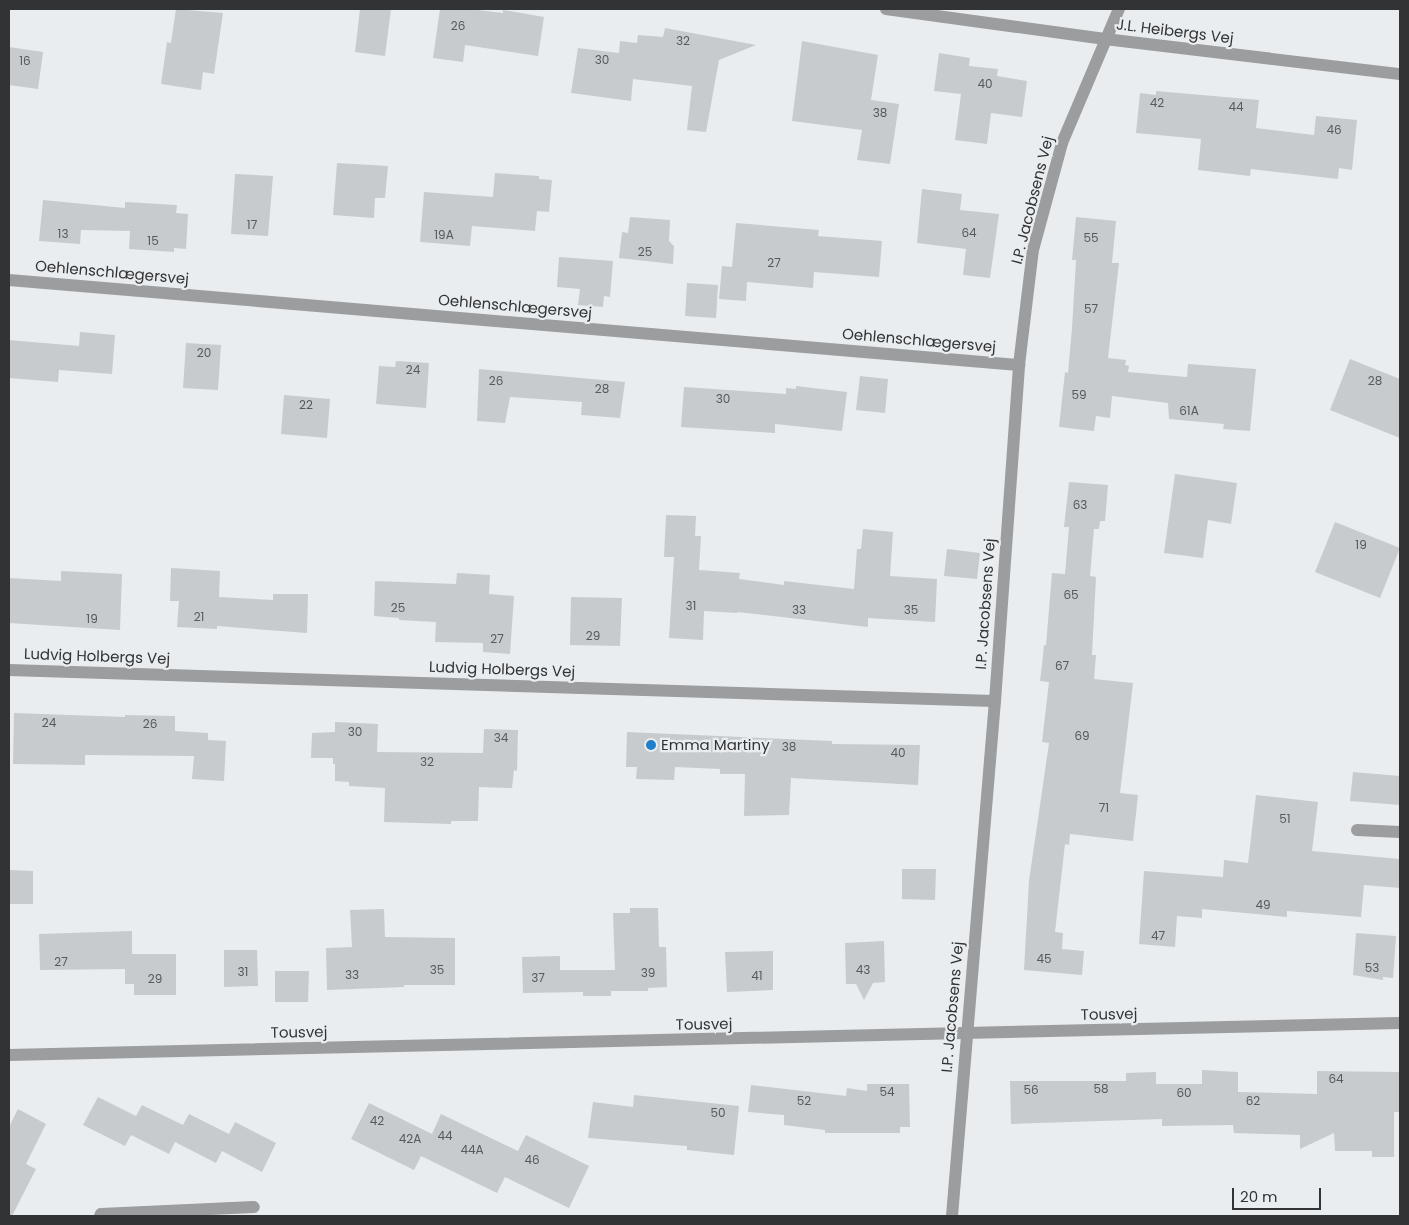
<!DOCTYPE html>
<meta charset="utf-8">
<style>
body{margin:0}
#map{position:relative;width:1409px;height:1225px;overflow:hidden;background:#e9edf0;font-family:Poppins,sans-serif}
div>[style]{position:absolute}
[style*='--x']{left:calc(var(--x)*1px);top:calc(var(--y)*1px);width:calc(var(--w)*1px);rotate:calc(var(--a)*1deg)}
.building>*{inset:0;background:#c7cbce}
.service>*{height:12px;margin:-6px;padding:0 6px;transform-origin:6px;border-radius:6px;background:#9b9d9e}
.minor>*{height:12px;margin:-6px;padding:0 6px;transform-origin:6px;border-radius:6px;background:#9b9d9e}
.dots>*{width:14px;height:14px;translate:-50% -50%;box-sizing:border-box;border:2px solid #e9edf0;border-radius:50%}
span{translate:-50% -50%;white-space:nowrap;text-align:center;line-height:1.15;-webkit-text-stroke:4.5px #e9edf0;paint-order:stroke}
.number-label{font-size:12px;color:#57595a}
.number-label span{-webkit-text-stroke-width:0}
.street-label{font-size:15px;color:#323334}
.poi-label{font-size:15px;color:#323334}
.left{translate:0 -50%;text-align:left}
.frame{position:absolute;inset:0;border:10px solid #323334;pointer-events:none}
.scale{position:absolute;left:1232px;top:1188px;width:89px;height:22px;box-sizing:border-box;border:2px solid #323334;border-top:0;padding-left:6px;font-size:15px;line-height:18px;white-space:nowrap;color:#323334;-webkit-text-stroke:4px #e9edf0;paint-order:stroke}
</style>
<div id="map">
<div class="building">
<i style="clip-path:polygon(176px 9px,223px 13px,214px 74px,203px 72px,201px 90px,161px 84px,167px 42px,171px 43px)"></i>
<i style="clip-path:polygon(360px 9px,391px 9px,385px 56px,355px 52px)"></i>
<i style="clip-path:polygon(440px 9px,469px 9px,503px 13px,503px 10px,544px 17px,538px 56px,465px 45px,463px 62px,433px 58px)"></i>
<i style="clip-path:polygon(665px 28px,756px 45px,719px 60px,706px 132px,687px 130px,692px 86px,633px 79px,631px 101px,571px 93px,578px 48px,619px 53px,620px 41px,637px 43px,638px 35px,663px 37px)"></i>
<i style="clip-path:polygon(802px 41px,878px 55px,871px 100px,899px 104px,890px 164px,857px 160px,862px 130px,792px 121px)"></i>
<i style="clip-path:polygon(9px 47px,43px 52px,38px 89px,9px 85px)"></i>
<i style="clip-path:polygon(939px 53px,970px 58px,969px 66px,998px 69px,997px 76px,1027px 81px,1022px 117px,991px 113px,987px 144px,955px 140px,961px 94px,934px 91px)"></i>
<i style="clip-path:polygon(1156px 91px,1259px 100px,1256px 128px,1314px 135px,1316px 116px,1357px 120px,1352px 170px,1339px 168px,1338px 179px,1251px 169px,1250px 176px,1198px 170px,1201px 139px,1136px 133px,1140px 93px,1156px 95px)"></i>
<i style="clip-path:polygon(337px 163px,388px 166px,385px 198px,375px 198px,374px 218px,333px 215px)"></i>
<i style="clip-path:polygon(495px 173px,539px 176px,539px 179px,552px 180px,549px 212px,537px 211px,535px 231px,472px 226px,470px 246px,420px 242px,424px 192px,493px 197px)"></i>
<i style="clip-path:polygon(235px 174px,273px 176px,268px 236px,231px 234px)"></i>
<i style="clip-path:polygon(922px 189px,962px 194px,960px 210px,999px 214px,990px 278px,963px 275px,966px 249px,917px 243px)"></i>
<i style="clip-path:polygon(43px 200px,125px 208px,125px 202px,177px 205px,176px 213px,188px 214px,186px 249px,174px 248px,174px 252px,129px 249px,130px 231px,81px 230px,80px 244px,39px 241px)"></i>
<i style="clip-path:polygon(630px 217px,670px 220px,669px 241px,674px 246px,673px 264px,619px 258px,622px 232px,628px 233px)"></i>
<i style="clip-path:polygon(1076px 217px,1116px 221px,1112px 263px,1119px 263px,1108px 358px,1126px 360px,1125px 365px,1129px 366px,1128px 372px,1187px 377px,1188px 364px,1256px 369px,1250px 431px,1223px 429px,1224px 424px,1169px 419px,1168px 403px,1112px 396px,1110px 418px,1096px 416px,1094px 431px,1059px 427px,1065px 372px,1068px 373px,1072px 328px,1076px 260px,1072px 260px)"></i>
<i style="clip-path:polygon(736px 223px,819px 230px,818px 236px,882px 241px,879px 277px,814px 272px,813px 288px,747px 282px,746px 301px,719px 299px,722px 266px,732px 267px)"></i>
<i style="clip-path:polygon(559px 257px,613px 261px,610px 297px,604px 296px,603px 307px,578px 305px,580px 289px,557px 287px)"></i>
<i style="clip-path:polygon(687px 283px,718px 285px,716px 318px,685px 316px)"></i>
<i style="clip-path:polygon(80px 332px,115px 335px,112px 374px,59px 370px,58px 382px,9px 378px,9px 340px,79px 346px)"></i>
<i style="clip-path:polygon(186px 343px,221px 345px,218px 390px,183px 388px)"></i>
<i style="clip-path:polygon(1350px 359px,1400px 379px,1400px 438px,1330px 410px)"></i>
<i style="clip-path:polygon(396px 361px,429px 363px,426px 408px,376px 404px,379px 366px,395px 367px)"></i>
<i style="clip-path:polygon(479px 369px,625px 382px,620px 418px,581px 415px,582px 402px,510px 397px,505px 423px,477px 421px)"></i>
<i style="clip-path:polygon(860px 376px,888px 379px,885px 413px,856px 410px)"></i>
<i style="clip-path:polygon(796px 386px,847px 392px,842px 431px,775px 424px,775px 433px,681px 427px,684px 387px,786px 394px,786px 388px,796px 389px)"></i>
<i style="clip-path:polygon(284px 395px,330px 399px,327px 438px,281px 434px)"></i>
<i style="clip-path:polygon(1175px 474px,1237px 483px,1231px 524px,1208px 520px,1203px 558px,1164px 553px)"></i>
<i style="clip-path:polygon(1069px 482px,1108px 485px,1105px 521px,1100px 521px,1099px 529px,1094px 529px,1090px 576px,1096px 577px,1092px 655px,1096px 655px,1094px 679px,1133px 683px,1120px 793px,1138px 795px,1133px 841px,1070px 834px,1069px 845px,1065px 844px,1055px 932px,1063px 933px,1062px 949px,1084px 951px,1082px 975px,1024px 970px,1029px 881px,1049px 743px,1042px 742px,1049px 682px,1040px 681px,1042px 665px,1044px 645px,1046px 645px,1052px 573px,1065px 574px,1069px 527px,1064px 527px)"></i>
<i style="clip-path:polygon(666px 515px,696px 516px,695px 536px,701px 536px,699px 570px,740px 573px,739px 579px,784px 585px,784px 581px,854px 589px,857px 549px,861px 549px,863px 529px,893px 532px,890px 576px,937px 579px,935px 622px,868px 618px,868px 627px,737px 612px,737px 613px,704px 611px,703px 640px,669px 638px,674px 557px,664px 557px)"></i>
<i style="clip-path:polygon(1335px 522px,1400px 548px,1380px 598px,1315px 572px)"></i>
<i style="clip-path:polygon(947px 549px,980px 553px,977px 579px,944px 576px)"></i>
<i style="clip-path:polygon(171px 568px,220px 571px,219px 597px,273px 600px,273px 594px,308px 594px,307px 633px,217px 626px,217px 629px,177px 627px,179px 601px,170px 601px)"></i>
<i style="clip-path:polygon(61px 571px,122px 574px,120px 630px,9px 623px,9px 578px,61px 581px)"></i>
<i style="clip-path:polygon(457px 573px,490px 575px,489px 594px,514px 596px,510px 654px,483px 652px,483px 643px,435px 642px,436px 622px,399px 620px,399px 618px,374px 616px,375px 581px,456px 584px)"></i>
<i style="clip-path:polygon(571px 597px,622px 598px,620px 646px,570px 645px)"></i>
<i style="clip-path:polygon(14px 713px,125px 717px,125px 715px,175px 716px,175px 731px,208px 733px,208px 740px,226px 741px,224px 781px,192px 779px,194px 756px,85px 755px,85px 765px,13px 764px)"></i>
<i style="clip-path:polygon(335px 722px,378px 724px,377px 752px,483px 753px,484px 729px,518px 730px,517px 771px,514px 770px,512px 788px,479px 787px,478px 821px,451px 821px,451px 824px,384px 822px,385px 788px,349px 786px,349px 782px,335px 781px,335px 764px,333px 764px,333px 758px,311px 758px,312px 733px,335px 732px)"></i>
<i style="clip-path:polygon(627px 732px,832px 741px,832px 744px,920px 745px,918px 785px,791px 778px,789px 815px,744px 816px,745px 774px,720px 774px,720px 769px,675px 767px,674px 780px,636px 779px,637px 767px,626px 767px)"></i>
<i style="clip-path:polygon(1353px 772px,1400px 776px,1400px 805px,1350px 801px)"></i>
<i style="clip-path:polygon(1256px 795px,1318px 802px,1312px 851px,1400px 859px,1400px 888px,1364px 885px,1361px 917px,1287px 911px,1287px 917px,1202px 909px,1202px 918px,1177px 916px,1175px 947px,1139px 944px,1144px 871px,1223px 877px,1224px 860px,1248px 863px)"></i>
<i style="clip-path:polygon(902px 869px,936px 869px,935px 900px,902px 899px)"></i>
<i style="clip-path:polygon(9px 870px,33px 871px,33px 904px,9px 904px)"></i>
<i style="clip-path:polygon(630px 908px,658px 908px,659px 947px,666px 947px,667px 987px,648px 988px,648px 991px,611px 991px,611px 996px,583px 996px,583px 992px,523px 993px,522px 957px,560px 956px,560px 970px,615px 970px,613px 913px,630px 913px)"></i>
<i style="clip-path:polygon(384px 909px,385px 937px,455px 938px,455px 985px,404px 985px,404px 987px,327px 990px,326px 948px,352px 947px,350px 910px)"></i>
<i style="clip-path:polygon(132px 931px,132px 954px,176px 954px,176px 995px,134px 995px,134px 984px,125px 984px,125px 969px,40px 970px,39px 934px)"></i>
<i style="clip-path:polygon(1356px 933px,1396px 936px,1393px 978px,1383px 977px,1383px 980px,1353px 975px)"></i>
<i style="clip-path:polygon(884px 941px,885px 982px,873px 983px,864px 1000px,856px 984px,846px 984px,845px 943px)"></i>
<i style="clip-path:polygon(224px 950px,257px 950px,258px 986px,224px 987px)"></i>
<i style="clip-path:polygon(773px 951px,773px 990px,727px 992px,725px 952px)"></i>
<i style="clip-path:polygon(275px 971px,309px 971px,308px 1002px,275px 1002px)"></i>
<i style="clip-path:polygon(1202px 1070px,1238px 1072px,1238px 1092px,1317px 1094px,1317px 1071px,1400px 1072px,1400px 1112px,1394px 1112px,1394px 1157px,1372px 1157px,1372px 1151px,1335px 1151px,1334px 1133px,1300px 1149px,1300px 1135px,1234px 1133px,1233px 1125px,1162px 1126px,1162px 1119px,1011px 1124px,1010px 1081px,1126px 1081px,1126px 1073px,1156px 1072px,1156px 1084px,1202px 1084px)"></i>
<i style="clip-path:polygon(867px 1084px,909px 1084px,910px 1127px,900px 1127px,900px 1133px,825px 1133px,825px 1130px,784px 1125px,784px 1115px,748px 1112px,751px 1085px,846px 1096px,847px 1088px,867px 1091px)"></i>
<i style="clip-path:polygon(634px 1095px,739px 1106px,734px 1155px,687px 1150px,687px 1146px,588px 1138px,593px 1102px,633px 1107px)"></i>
<i style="clip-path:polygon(98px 1097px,136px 1116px,142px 1105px,183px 1125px,189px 1114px,229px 1134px,235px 1122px,276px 1143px,262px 1172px,222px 1151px,216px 1163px,175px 1142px,169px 1154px,131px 1135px,125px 1146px,83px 1125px)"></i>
<i style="clip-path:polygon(369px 1103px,432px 1134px,441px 1114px,518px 1151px,526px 1135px,589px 1166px,569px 1208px,505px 1177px,497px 1193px,421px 1156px,414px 1170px,351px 1139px)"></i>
<i style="clip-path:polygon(18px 1109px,46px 1124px,26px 1164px,36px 1169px,12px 1216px,9px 1216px,9px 1127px)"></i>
</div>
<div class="service">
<i style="--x:1357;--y:830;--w:43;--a:2.7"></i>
<i style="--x:100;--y:1216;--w:2;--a:-63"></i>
<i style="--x:101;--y:1214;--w:153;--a:-2.6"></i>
</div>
<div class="minor">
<i style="--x:886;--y:9;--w:221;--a:7.8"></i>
<i style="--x:1105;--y:39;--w:297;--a:6.8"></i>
<i style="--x:9;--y:280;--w:1014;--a:4.81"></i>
<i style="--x:9;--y:670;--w:986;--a:1.8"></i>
<i style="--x:9;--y:1055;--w:1391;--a:-1.32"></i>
<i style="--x:952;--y:1216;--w:517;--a:-85.23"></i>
<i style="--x:995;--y:701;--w:337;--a:-85.9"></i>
<i style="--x:1019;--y:365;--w:116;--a:-83.1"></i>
<i style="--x:1033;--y:250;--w:111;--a:-74.8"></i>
<i style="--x:1062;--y:143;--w:146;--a:-67"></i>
</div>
<div class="dots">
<i style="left:651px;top:745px;background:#207eca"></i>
</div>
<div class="number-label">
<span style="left:458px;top:26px">26</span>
<span style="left:683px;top:41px">32</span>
<span style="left:602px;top:60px">30</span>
<span style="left:25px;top:61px">16</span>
<span style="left:985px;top:84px">40</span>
<span style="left:1157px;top:103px">42</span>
<span style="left:1236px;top:107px">44</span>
<span style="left:880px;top:113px">38</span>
<span style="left:1334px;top:130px">46</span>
<span style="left:252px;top:225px">17</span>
<span style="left:969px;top:233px">64</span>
<span style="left:63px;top:234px">13</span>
<span style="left:444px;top:235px">19A</span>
<span style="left:1091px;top:238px">55</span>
<span style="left:153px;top:241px">15</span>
<span style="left:645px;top:252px">25</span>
<span style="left:774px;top:263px">27</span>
<span style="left:1091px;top:309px">57</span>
<span style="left:204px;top:353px">20</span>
<span style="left:413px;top:370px">24</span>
<span style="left:496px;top:381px">26</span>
<span style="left:1375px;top:381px">28</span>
<span style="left:602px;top:389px">28</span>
<span style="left:1079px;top:395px">59</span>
<span style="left:723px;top:399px">30</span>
<span style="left:306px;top:405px">22</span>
<span style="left:1189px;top:411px">61A</span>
<span style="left:1080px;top:505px">63</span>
<span style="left:1361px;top:545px">19</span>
<span style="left:1071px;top:595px">65</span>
<span style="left:691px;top:606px">31</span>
<span style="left:398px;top:608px">25</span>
<span style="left:799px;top:610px">33</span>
<span style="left:911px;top:610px">35</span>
<span style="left:199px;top:617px">21</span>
<span style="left:92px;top:619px">19</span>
<span style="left:593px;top:636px">29</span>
<span style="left:497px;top:639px">27</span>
<span style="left:1062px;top:666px">67</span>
<span style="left:49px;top:723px">24</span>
<span style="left:150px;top:724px">26</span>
<span style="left:355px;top:732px">30</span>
<span style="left:1082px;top:736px">69</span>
<span style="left:501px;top:738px">34</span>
<span style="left:789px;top:747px">38</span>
<span style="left:898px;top:753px">40</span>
<span style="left:427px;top:762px">32</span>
<span style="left:1104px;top:808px">71</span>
<span style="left:1285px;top:819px">51</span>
<span style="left:1263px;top:905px">49</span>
<span style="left:1158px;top:936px">47</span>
<span style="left:1044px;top:959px">45</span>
<span style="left:61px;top:962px">27</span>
<span style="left:1372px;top:968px">53</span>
<span style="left:437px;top:970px">35</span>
<span style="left:863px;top:970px">43</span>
<span style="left:243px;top:972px">31</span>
<span style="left:648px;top:973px">39</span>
<span style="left:352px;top:975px">33</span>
<span style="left:757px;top:976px">41</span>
<span style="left:538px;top:978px">37</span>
<span style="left:155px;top:979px">29</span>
<span style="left:1336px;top:1079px">64</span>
<span style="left:1101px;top:1089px">58</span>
<span style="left:1031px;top:1090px">56</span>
<span style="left:887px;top:1092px">54</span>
<span style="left:1184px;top:1093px">60</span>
<span style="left:804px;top:1101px">52</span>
<span style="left:1253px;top:1101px">62</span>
<span style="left:718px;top:1113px">50</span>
<span style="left:377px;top:1121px">42</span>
<span style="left:445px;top:1136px">44</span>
<span style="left:410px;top:1139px">42A</span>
<span style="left:472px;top:1150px">44A</span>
<span style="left:532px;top:1160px">46</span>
</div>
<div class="street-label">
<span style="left:1175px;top:31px;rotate:7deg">J.L. Heibergs Vej</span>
<span style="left:1032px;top:200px;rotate:-76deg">I.P. Jacobsens Vej</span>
<span style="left:112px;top:272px;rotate:5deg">Oehlenschlægersvej</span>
<span style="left:515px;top:306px;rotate:5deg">Oehlenschlægersvej</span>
<span style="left:919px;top:340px;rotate:5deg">Oehlenschlægersvej</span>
<span style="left:985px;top:604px;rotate:-86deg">I.P. Jacobsens Vej</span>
<span style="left:97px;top:656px;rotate:2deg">Ludvig Holbergs Vej</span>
<span style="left:502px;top:669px;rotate:2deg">Ludvig Holbergs Vej</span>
<span style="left:952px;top:1007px;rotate:-85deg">I.P. Jacobsens Vej</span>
<span style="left:1109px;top:1014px;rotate:-1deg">Tousvej</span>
<span style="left:704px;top:1024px;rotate:-1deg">Tousvej</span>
<span style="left:299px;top:1032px;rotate:-1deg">Tousvej</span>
</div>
<div class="poi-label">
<span class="left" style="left:661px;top:745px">Emma Martiny</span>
</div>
<div class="frame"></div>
<div class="scale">20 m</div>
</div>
